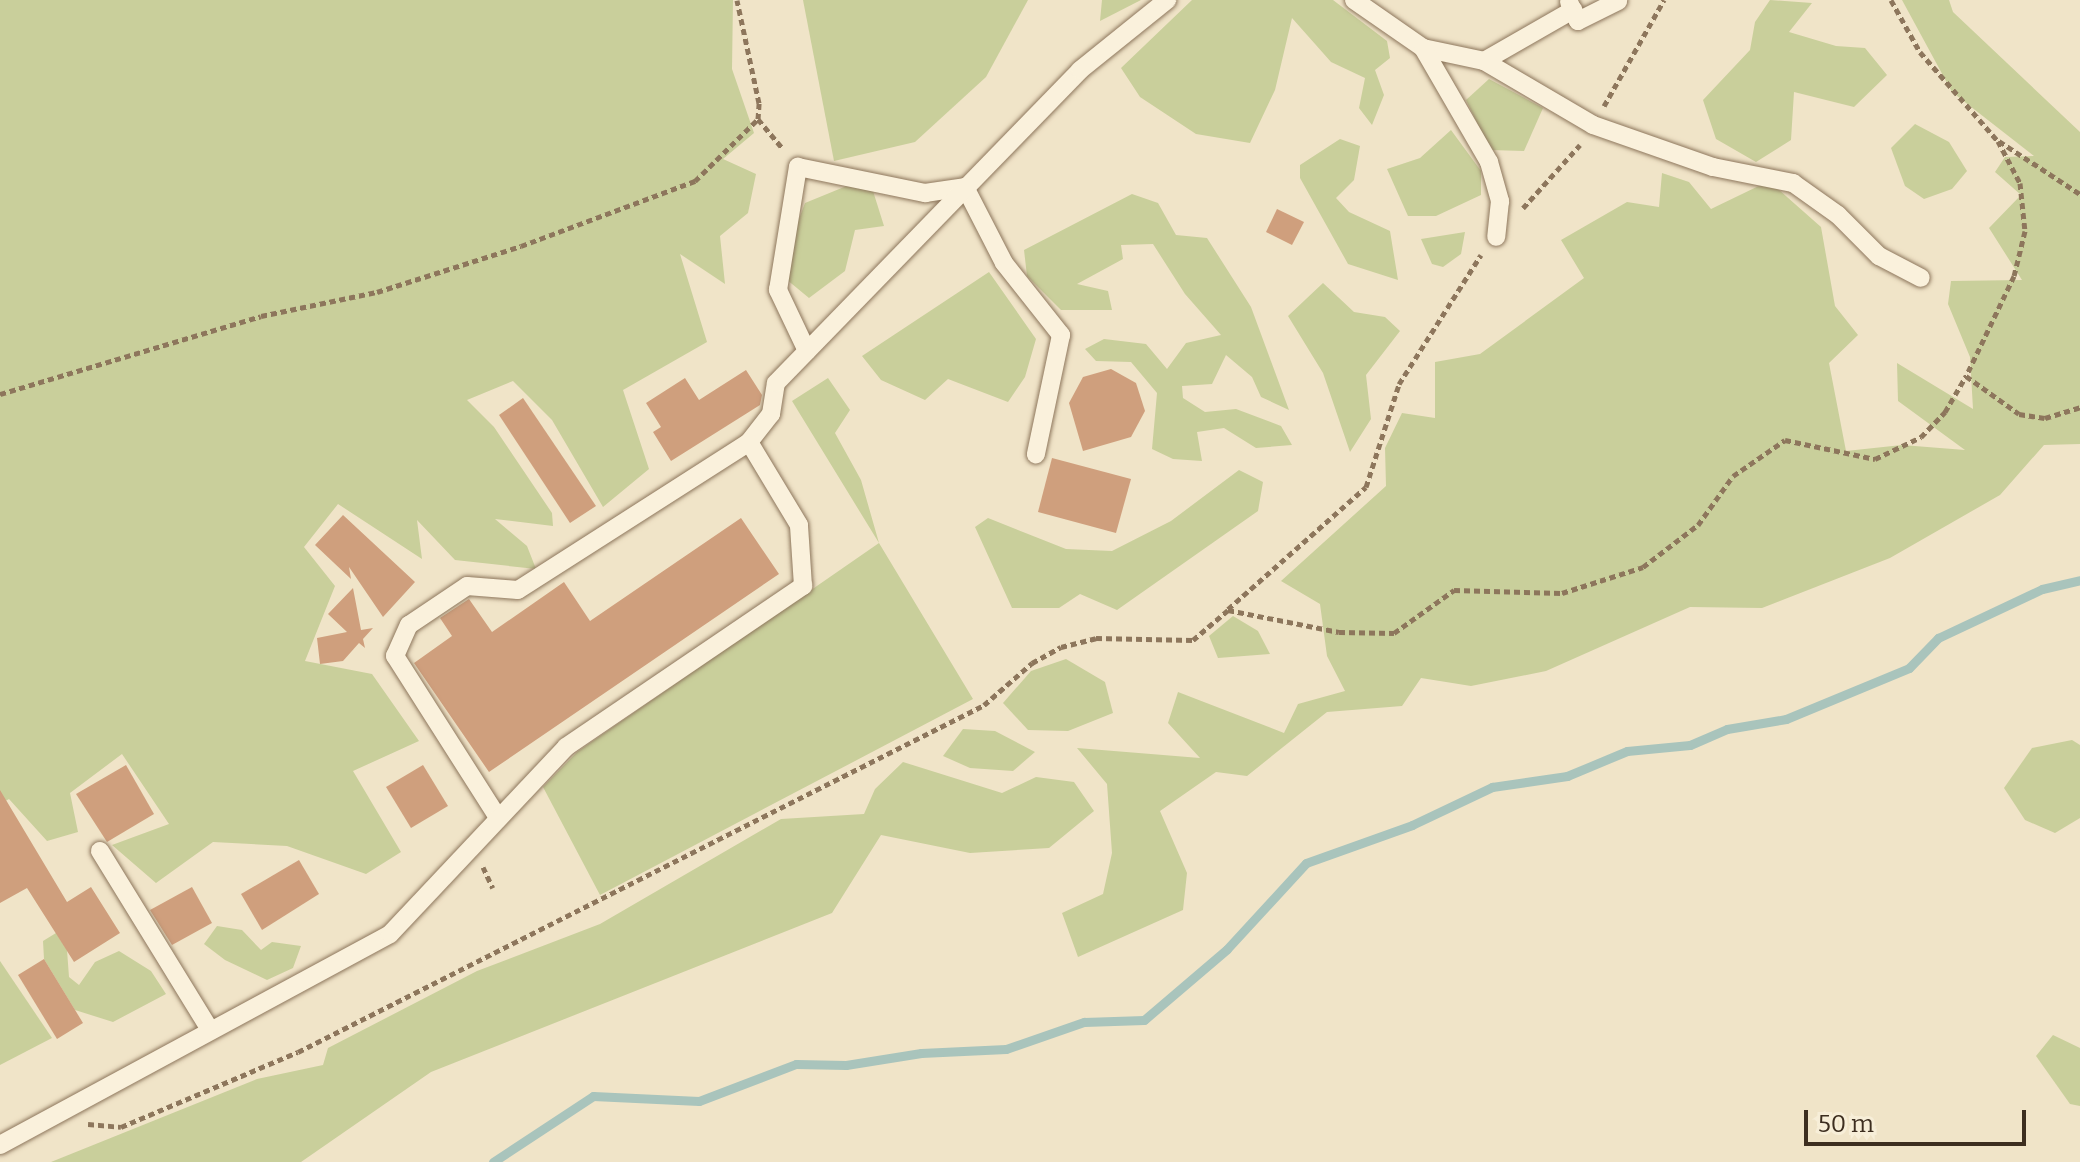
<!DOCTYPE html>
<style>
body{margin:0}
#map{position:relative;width:2080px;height:1162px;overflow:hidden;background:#f0e4c8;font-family:Bitter,serif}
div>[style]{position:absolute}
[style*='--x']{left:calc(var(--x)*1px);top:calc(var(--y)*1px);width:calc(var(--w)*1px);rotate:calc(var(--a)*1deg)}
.green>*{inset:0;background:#c9cf9b}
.stream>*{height:9px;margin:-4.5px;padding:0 4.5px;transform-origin:4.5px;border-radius:4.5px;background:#a9c4bc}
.building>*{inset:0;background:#cf9f7d}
.path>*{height:5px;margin-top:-2.5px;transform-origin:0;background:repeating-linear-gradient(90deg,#8d765c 0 6px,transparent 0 10px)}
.roads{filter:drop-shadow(0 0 2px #8d765c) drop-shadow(0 0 2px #8d765c)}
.service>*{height:18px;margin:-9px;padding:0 9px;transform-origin:9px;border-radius:9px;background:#faf1dc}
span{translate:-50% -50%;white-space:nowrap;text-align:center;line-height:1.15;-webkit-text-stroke:6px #f7eed8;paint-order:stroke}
.scale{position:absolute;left:1804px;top:1110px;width:222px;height:36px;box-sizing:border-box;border:4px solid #3d2e20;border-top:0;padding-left:10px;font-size:24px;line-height:28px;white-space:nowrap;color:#3d2e20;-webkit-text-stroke:6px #f7eed8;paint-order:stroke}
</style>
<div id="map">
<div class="green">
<i style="clip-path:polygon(0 0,733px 0,732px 69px,754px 133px,723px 159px,756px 174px,748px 213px,720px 236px,725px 284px,680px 254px,707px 342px,623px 390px,649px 469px,603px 507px,552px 420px,513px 381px,467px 400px,494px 427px,552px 513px,553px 526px,495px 519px,527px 546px,536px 569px,455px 560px,417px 520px,422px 559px,338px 504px,304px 547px,335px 586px,305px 661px,372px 674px,419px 741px,353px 771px,401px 852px,366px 874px,287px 846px,213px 842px,156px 883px,112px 845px,169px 824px,122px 754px,70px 793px,78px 832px,47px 841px,9px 799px,0 804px)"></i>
<i style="clip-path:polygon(803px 0,1028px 0,986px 77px,915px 142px,834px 161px)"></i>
<i style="clip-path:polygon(1102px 0,1141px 0,1100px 21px)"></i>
<i style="clip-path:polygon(1192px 0,1333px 0,1387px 41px,1390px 58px,1375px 70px,1384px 95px,1372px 125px,1359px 108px,1365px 78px,1331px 62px,1292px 18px,1275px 90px,1250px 143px,1196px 134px,1140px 97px,1121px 68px)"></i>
<i style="clip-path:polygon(1770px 0,1812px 3px,1789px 32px,1836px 46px,1865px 48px,1887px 75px,1854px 107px,1794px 92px,1791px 140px,1756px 162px,1716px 139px,1703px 100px,1750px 50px,1755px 22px)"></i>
<i style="clip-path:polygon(1902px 0,1949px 0,1953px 12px,2080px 132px,2080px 444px,2044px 445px,2000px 495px,1890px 558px,1762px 608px,1690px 607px,1546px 671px,1471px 686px,1421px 678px,1402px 706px,1327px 712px,1247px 776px,1216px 772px,1160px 811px,1187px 873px,1183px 910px,1078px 957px,1062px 913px,1103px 894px,1112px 853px,1107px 784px,1077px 748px,1200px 758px,1168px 723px,1178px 692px,1284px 733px,1298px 704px,1345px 691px,1327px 656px,1320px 604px,1281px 581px,1386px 486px,1385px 448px,1402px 413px,1435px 418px,1435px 362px,1480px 354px,1584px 278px,1561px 240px,1627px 202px,1659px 207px,1662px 173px,1689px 182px,1711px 209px,1769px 181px,1821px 227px,1835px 306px,1858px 335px,1829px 363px,1846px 451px,1902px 445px,1965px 450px,1898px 401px,1897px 363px,1973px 409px,1970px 357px,1948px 304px,1951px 281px,2022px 280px,1989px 228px,2021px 195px,1995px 172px,2005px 157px,2034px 156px,1952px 92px)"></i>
<i style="clip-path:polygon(1489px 79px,1543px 108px,1524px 151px,1490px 150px,1466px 100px)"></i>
<i style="clip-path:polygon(1915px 124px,1949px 142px,1967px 171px,1952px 189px,1924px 199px,1905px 186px,1891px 148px)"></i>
<i style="clip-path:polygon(1451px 130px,1481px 171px,1481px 195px,1436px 216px,1408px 216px,1387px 169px,1420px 158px)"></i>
<i style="clip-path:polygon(1340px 139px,1360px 146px,1354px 180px,1336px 198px,1349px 212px,1390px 231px,1398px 280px,1348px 264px,1300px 178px,1300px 165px)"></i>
<i style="clip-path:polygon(849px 185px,873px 191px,884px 226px,855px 230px,845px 271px,809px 298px,786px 279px,791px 240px,805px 203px)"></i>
<i style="clip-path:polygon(1132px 194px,1158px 203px,1176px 235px,1207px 238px,1251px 307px,1289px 410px,1261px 397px,1252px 377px,1226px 355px,1212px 384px,1182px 386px,1183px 398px,1205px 412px,1236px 409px,1281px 426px,1292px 445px,1256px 448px,1224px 428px,1197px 432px,1202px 461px,1173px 459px,1152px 449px,1157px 393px,1131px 362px,1096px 361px,1085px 349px,1104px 339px,1146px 344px,1167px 369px,1186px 343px,1221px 335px,1185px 294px,1153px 244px,1121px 245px,1123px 259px,1077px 284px,1108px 291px,1112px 310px,1061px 310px,1027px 276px,1024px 250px)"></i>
<i style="clip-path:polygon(1465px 232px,1461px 254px,1443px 267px,1432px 264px,1421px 239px)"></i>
<i style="clip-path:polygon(989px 272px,1036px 339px,1025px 377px,1008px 402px,948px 379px,925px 400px,881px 380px,862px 356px)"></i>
<i style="clip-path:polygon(1323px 283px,1354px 312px,1385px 317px,1400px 331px,1366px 375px,1371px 419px,1350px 452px,1323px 373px,1288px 316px)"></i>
<i style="clip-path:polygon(828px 378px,850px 410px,835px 433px,861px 480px,879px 543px,973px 699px,600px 895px,543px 787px,577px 752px,879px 543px,792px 401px)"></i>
<i style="clip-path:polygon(1239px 470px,1263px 482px,1258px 511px,1117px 610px,1080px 594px,1059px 608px,1012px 608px,975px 527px,988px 518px,1066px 549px,1112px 551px,1171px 521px)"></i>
<i style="clip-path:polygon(1233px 616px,1258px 631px,1270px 654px,1218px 658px,1209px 636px)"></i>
<i style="clip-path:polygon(1066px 659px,1105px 682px,1113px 713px,1068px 731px,1028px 730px,1003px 703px,1031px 671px)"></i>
<i style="clip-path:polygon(963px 729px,995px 731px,1035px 752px,1013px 771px,970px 768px,943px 756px)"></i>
<i style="clip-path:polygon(2072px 740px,2080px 745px,2080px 818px,2055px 833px,2025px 820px,2004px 788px,2032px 748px)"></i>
<i style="clip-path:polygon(903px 762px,1002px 793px,1036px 777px,1074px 782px,1094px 811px,1049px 848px,970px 853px,881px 835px,832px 913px,431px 1072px,301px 1162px,51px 1162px,257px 1079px,323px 1065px,328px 1048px,477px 971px,600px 924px,781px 819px,864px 814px,875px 789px)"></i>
<i style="clip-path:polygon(217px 926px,242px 930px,261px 950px,272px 942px,301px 946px,293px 968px,267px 980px,225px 960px,204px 944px)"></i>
<i style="clip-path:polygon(56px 933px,67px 950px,69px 977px,79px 985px,95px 962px,119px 951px,151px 971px,166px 994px,113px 1022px,75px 1010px,44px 959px,43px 941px)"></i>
<i style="clip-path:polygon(0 961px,52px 1038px,0 1065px)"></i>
<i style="clip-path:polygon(2053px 1035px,2080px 1048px,2080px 1106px,2070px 1104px,2036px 1056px)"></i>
</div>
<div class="stream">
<i style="--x:493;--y:1162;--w:120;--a:-33.4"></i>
<i style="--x:593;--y:1096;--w:106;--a:2.7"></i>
<i style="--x:699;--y:1101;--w:104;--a:-20.9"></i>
<i style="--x:796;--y:1064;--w:50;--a:1.1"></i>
<i style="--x:846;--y:1065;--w:76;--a:-9.1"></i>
<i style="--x:921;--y:1053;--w:85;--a:-2.7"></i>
<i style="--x:1006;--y:1049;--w:83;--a:-19.1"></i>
<i style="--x:1084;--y:1022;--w:60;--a:-1.9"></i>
<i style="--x:1144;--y:1020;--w:109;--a:-40.5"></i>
<i style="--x:1227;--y:949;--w:117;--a:-47.4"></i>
<i style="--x:1306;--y:863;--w:113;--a:-19.7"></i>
<i style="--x:1412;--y:825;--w:89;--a:-25.4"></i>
<i style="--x:1492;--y:787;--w:76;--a:-8.3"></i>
<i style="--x:1567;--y:776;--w:65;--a:-22.6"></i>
<i style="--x:1627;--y:751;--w:63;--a:-5.4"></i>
<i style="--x:1690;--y:745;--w:40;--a:-23.4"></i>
<i style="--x:1727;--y:729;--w:60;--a:-9.6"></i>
<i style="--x:1786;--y:719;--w:133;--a:-22.5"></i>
<i style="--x:1909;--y:668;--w:42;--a:-46"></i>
<i style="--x:1938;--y:638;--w:115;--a:-25.2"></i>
<i style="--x:2042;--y:589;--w:39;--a:-13"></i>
</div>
<div class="building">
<i style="clip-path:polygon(1277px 209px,1304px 222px,1292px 245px,1266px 232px)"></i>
<i style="clip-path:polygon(1111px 369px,1136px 383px,1145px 411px,1131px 437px,1083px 451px,1069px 403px,1083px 377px)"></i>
<i style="clip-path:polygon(746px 370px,762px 395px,760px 405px,671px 461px,653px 432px,661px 427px,646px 403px,685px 378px,699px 400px)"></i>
<i style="clip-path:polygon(523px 398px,596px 506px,570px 523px,499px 415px)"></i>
<i style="clip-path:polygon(1052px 458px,1131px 479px,1116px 533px,1038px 512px)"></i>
<i style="clip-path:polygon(343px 515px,415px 582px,383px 617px,349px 567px,351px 579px,315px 545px)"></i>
<i style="clip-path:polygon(741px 518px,779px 574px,489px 772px,414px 663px,452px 636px,440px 618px,469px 599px,492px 632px,564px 582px,590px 621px)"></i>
<i style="clip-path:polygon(353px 588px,361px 630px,373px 628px,363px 639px,365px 648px,359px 643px,343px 661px,320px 664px,317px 638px,347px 632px,328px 614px)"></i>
<i style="clip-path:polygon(126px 765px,154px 814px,107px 842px,76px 794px)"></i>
<i style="clip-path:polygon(423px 765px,448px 806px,411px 828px,386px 787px)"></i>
<i style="clip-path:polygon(0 790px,67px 902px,91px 887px,120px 933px,74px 962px,27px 888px,0 903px)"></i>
<i style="clip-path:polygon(299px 860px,319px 894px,262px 930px,241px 894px)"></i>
<i style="clip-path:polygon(192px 887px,212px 923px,172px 945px,150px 910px)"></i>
<i style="clip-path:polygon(44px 959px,83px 1023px,57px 1039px,18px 975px)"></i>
</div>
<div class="path">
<i style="--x:1891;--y:0;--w:60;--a:60.9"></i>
<i style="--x:1920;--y:52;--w:118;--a:48.8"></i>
<i style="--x:1998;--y:141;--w:47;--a:62.4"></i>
<i style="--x:2020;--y:183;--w:48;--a:84.1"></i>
<i style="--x:2025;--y:231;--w:46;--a:103.7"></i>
<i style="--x:2014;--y:276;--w:111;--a:115.6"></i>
<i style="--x:1604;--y:106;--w:122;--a:-60.5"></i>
<i style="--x:758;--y:119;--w:39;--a:50"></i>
<i style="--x:1999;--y:141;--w:97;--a:33.2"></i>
<i style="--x:1523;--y:208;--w:85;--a:-47.9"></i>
<i style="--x:0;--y:394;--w:272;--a:-16.6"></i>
<i style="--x:261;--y:316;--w:118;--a:-11.7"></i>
<i style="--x:377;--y:292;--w:151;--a:-17.7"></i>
<i style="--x:521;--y:246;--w:186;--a:-20.5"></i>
<i style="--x:695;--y:181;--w:88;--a:-44.5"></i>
<i style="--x:758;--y:119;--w:16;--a:-86"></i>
<i style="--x:759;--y:103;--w:105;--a:-102.1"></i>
<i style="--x:1228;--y:609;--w:184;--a:-41.5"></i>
<i style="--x:1366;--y:487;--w:108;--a:-72.2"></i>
<i style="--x:1399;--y:384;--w:153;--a:-57.6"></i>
<i style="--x:483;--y:867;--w:23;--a:65"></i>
<i style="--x:88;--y:1124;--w:33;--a:5"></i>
<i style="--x:121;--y:1127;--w:192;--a:-23"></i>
<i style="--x:298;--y:1052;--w:769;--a:-26.83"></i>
<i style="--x:984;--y:705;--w:64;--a:-41.2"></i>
<i style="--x:1032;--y:663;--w:33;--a:-29"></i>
<i style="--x:1061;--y:647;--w:36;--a:-14"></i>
<i style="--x:1096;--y:638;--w:97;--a:1.2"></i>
<i style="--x:1193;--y:640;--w:46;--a:-40.6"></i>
<i style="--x:1228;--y:610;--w:113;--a:11.2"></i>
<i style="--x:1339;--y:632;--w:55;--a:1"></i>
<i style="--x:1394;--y:633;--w:74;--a:-35.6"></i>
<i style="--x:1454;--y:590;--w:108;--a:1.6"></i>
<i style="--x:1562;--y:593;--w:85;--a:-17.8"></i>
<i style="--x:1643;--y:567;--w:69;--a:-37.4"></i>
<i style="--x:1698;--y:525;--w:60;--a:-54.5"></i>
<i style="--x:1733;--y:476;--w:63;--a:-34.7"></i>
<i style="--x:1785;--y:440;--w:92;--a:11.9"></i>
<i style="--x:1875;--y:459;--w:51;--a:-25.6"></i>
<i style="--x:1921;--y:437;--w:35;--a:-46"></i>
<i style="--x:1945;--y:412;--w:42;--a:-59.7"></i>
<i style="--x:1966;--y:376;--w:65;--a:35.6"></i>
<i style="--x:2019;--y:414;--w:26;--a:9"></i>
<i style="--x:2045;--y:418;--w:37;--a:-17"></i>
</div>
<div class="roads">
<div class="service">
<i style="--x:1354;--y:0;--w:84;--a:34.8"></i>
<i style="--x:1423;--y:48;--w:62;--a:12"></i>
<i style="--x:1484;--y:61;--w:103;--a:-29.8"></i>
<i style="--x:1569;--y:2;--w:21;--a:65"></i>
<i style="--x:1578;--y:21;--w:45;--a:-26.6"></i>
<i style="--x:1423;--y:48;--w:132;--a:59.9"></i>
<i style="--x:1489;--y:162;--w:41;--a:74.2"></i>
<i style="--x:1500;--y:201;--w:36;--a:96"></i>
<i style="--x:1484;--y:61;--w:126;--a:30.4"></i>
<i style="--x:1593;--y:125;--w:127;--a:19.3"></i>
<i style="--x:1713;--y:167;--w:82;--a:11.3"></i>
<i style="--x:1793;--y:183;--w:55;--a:35.4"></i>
<i style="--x:1838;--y:215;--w:58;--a:45"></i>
<i style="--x:1879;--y:256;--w:47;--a:27.6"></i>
<i style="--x:807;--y:351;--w:68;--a:-115.4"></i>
<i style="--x:778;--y:290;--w:125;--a:-80.8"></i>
<i style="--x:798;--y:167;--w:130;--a:11.6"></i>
<i style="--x:925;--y:193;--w:40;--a:-8.5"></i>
<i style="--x:965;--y:187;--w:85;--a:62.8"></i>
<i style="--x:1004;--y:263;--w:92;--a:51.6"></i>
<i style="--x:1061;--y:335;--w:122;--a:101.9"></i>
<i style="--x:497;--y:816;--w:190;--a:-122.5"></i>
<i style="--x:395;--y:656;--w:34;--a:-66"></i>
<i style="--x:409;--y:625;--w:70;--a:-33.9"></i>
<i style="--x:467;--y:586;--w:51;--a:4.5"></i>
<i style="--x:518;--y:590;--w:274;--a:-32.6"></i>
<i style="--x:749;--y:442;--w:36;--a:-52"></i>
<i style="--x:771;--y:414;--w:31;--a:-81"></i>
<i style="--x:776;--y:383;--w:436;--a:-45.8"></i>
<i style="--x:1080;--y:70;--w:112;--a:-38.8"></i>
<i style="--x:100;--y:851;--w:210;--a:58.4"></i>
<i style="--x:0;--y:1145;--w:443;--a:-28.4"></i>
<i style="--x:390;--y:934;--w:257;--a:-46.7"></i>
<i style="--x:566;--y:747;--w:287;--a:-34.2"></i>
<i style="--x:803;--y:586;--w:61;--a:-93.8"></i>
<i style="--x:799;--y:525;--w:97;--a:-121.1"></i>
</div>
</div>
<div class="scale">50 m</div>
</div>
